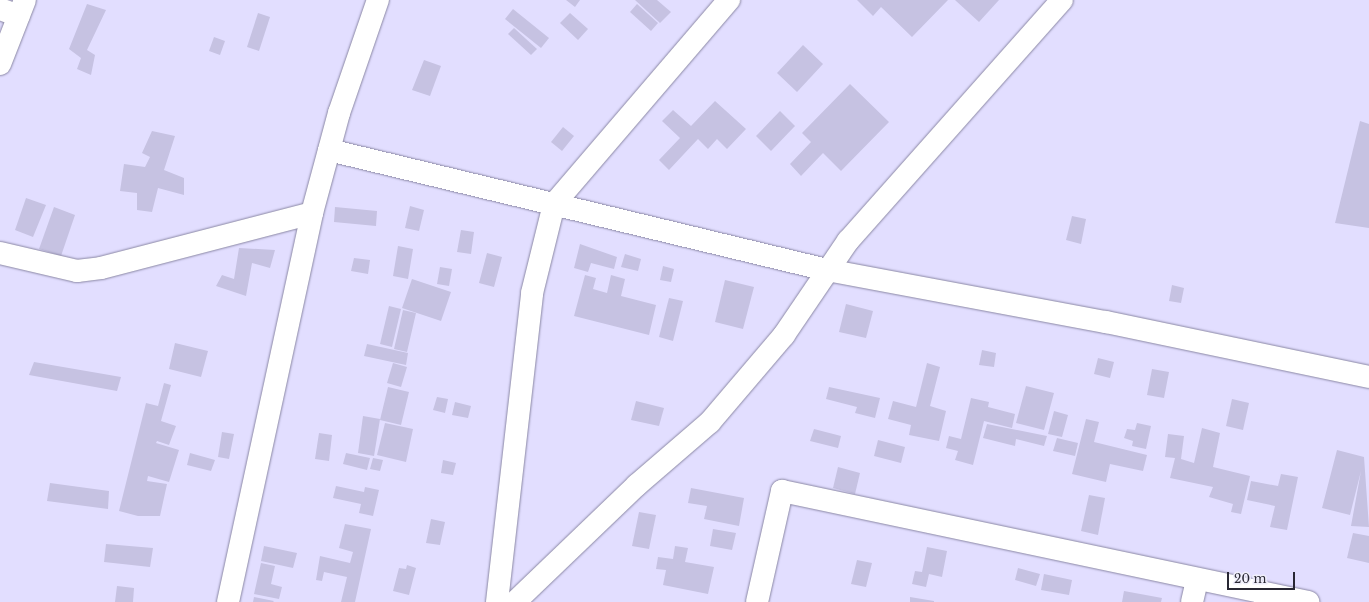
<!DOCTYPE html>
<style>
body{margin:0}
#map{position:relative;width:1369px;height:602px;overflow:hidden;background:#e2deff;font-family:"Libre Baskerville",serif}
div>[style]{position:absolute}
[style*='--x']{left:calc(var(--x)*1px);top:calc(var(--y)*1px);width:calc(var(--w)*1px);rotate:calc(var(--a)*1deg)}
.building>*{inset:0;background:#c6c2e2}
.roads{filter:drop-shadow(0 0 1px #8a87a4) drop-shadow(0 0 1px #8a87a4)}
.street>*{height:22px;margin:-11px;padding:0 11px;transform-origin:11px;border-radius:11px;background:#fff}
span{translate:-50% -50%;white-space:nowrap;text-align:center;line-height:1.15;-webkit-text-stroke:4px #efeefb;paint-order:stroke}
.scale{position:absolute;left:1227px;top:572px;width:68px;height:18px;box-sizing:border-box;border:2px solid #282733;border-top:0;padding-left:5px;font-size:12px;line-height:14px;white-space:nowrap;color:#282733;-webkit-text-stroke:3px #efeefb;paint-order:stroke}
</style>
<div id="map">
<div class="building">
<i style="clip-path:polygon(566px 0,580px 0,575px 7px)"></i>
<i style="clip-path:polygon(635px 0,657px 0,671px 12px,660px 23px)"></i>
<i style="clip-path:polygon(857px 0,948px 0,912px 37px,881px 7px,873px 16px)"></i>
<i style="clip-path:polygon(955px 0,999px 0,979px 22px)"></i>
<i style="clip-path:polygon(87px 4px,106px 10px,87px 50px,95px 55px,91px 75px,77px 69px,81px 58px,69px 49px)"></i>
<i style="clip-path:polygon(637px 4px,658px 23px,651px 31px,630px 12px)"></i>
<i style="clip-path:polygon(513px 9px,549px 38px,541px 48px,505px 19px)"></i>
<i style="clip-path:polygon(258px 13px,270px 17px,259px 51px,247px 47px)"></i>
<i style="clip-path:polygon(570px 13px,588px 29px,578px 40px,560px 23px)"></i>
<i style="clip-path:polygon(514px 28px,537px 49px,531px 55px,508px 34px)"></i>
<i style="clip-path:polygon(214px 37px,225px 41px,220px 55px,209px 51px)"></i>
<i style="clip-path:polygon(803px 45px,823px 64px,797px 92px,777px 73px)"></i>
<i style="clip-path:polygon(424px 60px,441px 66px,430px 96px,412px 90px)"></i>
<i style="clip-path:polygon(850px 84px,889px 122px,841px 171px,823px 153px,801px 176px,790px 164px,811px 142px,802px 133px)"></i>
<i style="clip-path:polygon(715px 101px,746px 129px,727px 149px,717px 139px,708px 149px,698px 139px,669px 170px,659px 160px,680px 138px,662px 121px,673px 110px,691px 126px)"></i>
<i style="clip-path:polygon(780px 111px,795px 126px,771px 151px,756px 136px)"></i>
<i style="clip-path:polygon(1360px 121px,1369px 124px,1369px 228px,1335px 223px)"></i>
<i style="clip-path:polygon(563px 127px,574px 136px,562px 151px,551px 142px)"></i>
<i style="clip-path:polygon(152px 131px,175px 136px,164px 170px,184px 178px,184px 195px,158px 188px,152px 212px,137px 210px,137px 193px,120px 191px,124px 164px,145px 167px,150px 157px,142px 153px)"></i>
<i style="clip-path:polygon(26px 198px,46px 205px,33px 237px,15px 230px)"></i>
<i style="clip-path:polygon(410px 206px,424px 210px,419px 231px,405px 228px)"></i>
<i style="clip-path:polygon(54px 207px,75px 215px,61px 256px,39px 249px)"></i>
<i style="clip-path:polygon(335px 207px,377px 211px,376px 226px,334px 222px)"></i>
<i style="clip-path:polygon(1072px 216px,1086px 219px,1081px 244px,1066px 240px)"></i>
<i style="clip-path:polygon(461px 230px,474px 232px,471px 254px,457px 252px)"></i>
<i style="clip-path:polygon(580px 244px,617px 257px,614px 269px,591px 263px,588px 272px,574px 268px)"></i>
<i style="clip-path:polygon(398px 246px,413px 249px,408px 279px,393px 276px)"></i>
<i style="clip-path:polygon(239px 248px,275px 250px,270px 268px,252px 263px,246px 296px,216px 286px,222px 275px,234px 279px)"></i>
<i style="clip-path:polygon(487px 253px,502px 257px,494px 287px,479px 283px)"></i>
<i style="clip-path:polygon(625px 254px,641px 259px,638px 271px,621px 267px)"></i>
<i style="clip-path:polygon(354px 258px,370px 260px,368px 274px,351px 271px)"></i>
<i style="clip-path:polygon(663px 266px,674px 269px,671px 282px,660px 280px)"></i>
<i style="clip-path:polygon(440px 267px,452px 269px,449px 286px,437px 284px)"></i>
<i style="clip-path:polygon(585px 275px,596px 278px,593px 289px,607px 293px,611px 275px,625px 279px,621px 296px,656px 305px,649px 335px,574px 316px)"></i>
<i style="clip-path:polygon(412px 279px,451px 292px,441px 321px,402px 308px)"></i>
<i style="clip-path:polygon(725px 280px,754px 287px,743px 329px,715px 322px)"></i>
<i style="clip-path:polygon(1172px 285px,1184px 288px,1181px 303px,1169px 301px)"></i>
<i style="clip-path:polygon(669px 298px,683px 301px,673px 341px,659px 337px)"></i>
<i style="clip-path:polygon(846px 304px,873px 311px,866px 338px,839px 332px)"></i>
<i style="clip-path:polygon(389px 306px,401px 309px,392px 347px,380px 344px)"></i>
<i style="clip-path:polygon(403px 310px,416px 313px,407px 352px,394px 349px)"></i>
<i style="clip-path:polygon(175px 343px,208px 351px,201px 377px,169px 369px)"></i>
<i style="clip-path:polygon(367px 344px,408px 353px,406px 365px,364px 356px)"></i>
<i style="clip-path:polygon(982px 350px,996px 353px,994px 367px,979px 365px)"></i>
<i style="clip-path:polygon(1098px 358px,1114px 362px,1110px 378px,1094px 374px)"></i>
<i style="clip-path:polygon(34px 362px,121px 377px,117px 391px,29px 375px)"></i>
<i style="clip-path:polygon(393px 363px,407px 367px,401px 387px,387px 383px)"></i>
<i style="clip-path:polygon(927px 363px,940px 367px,930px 406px,946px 411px,939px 441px,909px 435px,911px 425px,888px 419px,893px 401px,916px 407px)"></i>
<i style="clip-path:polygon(1152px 369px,1169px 372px,1164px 398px,1147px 395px)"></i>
<i style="clip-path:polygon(164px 383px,171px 385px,161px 421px,176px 426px,169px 445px,157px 441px,156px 443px,179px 450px,169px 482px,148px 476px,147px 481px,167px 484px,160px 516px,138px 516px,119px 511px,146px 403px,158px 406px)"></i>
<i style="clip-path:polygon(1026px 386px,1054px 393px,1044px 430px,1016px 423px)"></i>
<i style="clip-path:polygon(388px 387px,409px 392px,401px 425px,380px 420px)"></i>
<i style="clip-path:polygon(829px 387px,880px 398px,875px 418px,855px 413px,857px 407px,826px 399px)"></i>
<i style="clip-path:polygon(437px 397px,448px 399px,445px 413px,433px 410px)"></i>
<i style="clip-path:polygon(971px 398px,989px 402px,988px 407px,1015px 414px,1012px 428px,984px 421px,973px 465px,955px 460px,958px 451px,946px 448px,949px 436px,961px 439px)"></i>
<i style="clip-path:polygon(1232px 399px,1249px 403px,1243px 430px,1226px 426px)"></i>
<i style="clip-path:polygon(636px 401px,664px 408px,659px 426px,631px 420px)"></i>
<i style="clip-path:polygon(455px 402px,471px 406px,468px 418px,452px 415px)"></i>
<i style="clip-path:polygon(1054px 411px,1068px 415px,1062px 437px,1048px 434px)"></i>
<i style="clip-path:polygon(363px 416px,380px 419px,374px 456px,358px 453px)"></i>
<i style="clip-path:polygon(1086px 419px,1099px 422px,1094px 442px,1147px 455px,1143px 471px,1110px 464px,1106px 482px,1072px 474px)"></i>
<i style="clip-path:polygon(385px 423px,413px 429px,406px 462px,377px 455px)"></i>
<i style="clip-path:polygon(1137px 423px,1151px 426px,1146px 449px,1132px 446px,1133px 441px,1124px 438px,1127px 429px,1135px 430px)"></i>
<i style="clip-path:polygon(987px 424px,1047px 436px,1044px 446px,1016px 439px,1015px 446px,983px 438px)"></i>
<i style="clip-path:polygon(1202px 428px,1220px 433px,1213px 467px,1250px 476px,1241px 514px,1231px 512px,1233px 504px,1209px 497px,1213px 487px,1170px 478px,1175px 458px,1165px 457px,1168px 434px,1184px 436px,1181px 459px,1194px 463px)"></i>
<i style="clip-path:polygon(814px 429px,841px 436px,838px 448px,810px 441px)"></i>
<i style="clip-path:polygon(222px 432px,234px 434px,229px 459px,218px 457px)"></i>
<i style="clip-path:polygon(319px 433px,332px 435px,329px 461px,315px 459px)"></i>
<i style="clip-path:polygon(1057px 438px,1078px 443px,1075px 456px,1053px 451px)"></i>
<i style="clip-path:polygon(878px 440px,905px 447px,901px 463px,874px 456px)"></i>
<i style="clip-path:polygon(1337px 450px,1364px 457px,1369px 527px,1351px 526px,1361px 471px,1350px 515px,1322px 508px)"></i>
<i style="clip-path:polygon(190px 453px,215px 460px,211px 471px,187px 465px)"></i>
<i style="clip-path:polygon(346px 453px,370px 458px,367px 470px,343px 464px)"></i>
<i style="clip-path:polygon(373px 458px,383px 460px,380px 471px,370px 469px)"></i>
<i style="clip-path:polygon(443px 460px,456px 463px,453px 475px,441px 473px)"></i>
<i style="clip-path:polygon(838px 467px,860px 473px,855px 494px,833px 488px)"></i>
<i style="clip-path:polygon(1281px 474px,1298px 477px,1287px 530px,1270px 527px,1275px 506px,1247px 500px,1251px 481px,1278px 486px)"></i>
<i style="clip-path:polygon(50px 483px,109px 491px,108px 509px,47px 501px)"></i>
<i style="clip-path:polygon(336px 486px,364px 492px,365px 487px,379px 490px,373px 516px,359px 513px,361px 504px,333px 498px)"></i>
<i style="clip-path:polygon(691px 488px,744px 498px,739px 526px,704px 519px,707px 506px,688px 503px)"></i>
<i style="clip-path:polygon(1089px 495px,1105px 498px,1098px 535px,1081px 531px)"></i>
<i style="clip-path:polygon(639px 512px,656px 515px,649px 549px,632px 546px)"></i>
<i style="clip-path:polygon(431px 519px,445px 522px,440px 545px,426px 543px)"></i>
<i style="clip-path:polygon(345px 524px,371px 529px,355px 602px,341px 602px,347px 577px,324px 572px,322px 581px,316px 580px,320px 556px,350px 563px,353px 552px,339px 548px)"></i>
<i style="clip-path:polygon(713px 529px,736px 533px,732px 550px,710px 546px)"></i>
<i style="clip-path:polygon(1353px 533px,1369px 536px,1369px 563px,1347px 558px)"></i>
<i style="clip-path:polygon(106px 544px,153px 548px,150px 567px,104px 562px)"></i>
<i style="clip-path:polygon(264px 546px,297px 553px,293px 568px,261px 561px)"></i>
<i style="clip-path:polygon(675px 546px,688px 548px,685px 562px,714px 567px,708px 594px,663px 585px,666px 570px,656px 569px,658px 557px,673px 559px)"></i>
<i style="clip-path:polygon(927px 547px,947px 551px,942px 577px,929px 574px,926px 587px,912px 584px,915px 571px,922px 572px)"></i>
<i style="clip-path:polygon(857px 560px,872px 563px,866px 587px,851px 584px)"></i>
<i style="clip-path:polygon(261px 563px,275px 566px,271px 584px,282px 587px,279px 599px,254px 594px)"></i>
<i style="clip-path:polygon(407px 565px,416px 568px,409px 595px,393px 591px,399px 568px,406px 569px)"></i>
<i style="clip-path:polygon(1018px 568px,1040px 574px,1036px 586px,1015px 580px)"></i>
<i style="clip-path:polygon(1044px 574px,1072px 580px,1069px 595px,1041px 590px)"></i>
<i style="clip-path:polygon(117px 586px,134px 588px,133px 602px,115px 602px)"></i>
<i style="clip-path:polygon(1124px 591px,1162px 598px,1161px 602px,1122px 602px)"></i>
<i style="clip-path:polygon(254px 597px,274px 601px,273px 602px,253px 602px)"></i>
<i style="clip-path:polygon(910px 597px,934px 601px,934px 602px,910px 602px)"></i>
</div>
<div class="roads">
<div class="street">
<i style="--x:0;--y:9;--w:20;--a:20"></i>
<i style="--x:0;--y:64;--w:69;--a:-68.7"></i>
<i style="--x:329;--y:150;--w:512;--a:13.55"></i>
<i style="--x:827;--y:270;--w:284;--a:10.6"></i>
<i style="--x:1106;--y:322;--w:269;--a:11.8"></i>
<i style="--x:0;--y:253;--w:79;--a:13.2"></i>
<i style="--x:77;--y:271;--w:24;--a:-7"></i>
<i style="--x:101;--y:268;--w:218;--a:-14.6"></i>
<i style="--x:228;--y:602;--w:398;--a:-77.8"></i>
<i style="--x:312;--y:213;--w:104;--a:-74.9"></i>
<i style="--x:339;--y:113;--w:120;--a:-71"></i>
<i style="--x:497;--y:602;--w:311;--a:-83.5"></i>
<i style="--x:532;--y:293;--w:92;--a:-76.1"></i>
<i style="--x:554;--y:204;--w:269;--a:-49.4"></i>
<i style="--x:515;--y:602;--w:169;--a:-43.8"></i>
<i style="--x:637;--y:485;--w:96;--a:-40.8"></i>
<i style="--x:710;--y:422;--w:114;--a:-49.6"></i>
<i style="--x:784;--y:335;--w:114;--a:-55.8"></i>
<i style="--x:848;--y:241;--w:322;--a:-48.4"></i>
<i style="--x:757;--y:602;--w:114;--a:-77.3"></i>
<i style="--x:782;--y:491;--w:538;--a:11.92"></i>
<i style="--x:1192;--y:602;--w:23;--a:-77"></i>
</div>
</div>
<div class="scale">20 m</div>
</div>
